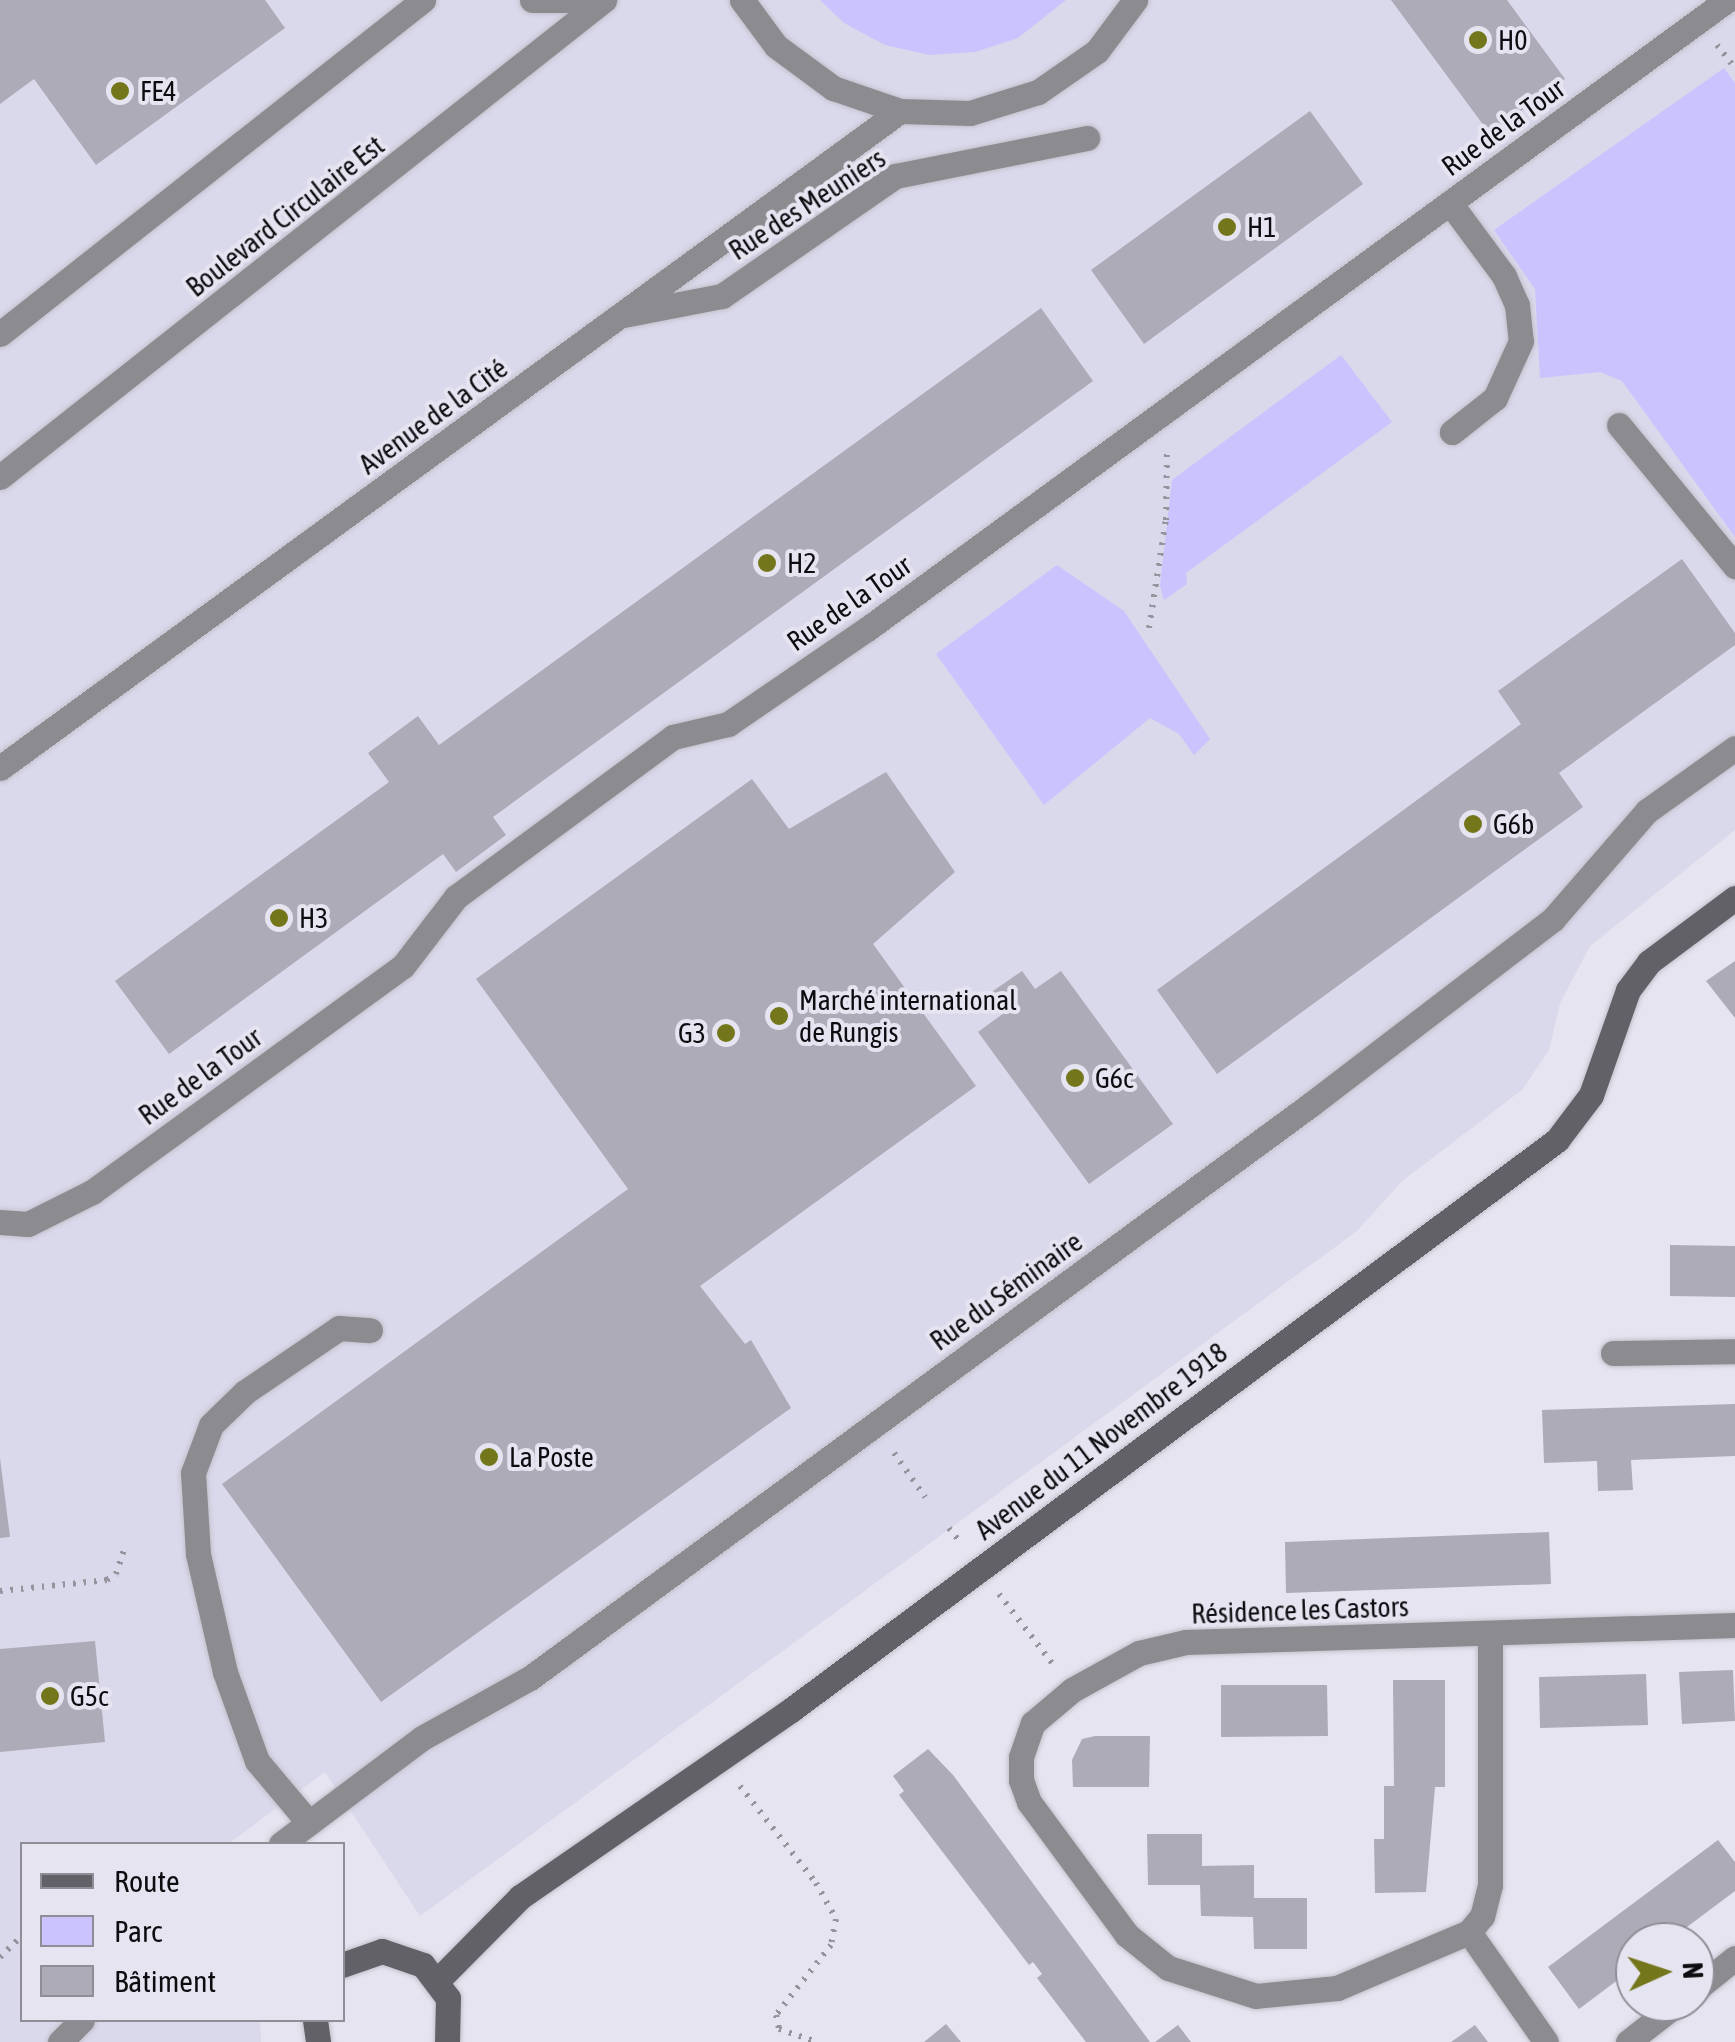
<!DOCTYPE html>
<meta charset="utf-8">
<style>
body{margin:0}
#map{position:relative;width:1735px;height:2042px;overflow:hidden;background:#e5e4f0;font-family:"Asap Condensed",sans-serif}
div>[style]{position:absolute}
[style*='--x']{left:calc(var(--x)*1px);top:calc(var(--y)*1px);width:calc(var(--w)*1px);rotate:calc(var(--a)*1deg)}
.built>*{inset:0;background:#dad8eb}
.green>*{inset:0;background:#cbc3fe}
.building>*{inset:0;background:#adabb7}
.path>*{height:6px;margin-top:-3px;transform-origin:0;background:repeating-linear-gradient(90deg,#95949d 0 2.5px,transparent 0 10.5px)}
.roads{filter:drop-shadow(0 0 2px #c2c2cc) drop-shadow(0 0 2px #c2c2cc)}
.service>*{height:25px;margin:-12.5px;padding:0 12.5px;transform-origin:12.5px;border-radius:12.5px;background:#8c8b90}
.minor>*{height:25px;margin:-12.5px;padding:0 12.5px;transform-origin:12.5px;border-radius:12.5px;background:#8c8b90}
.secondary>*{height:25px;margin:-12.5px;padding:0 12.5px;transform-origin:12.5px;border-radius:12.5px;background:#626168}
.dots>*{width:28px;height:28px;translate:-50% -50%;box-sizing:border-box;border:5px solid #e5e4f0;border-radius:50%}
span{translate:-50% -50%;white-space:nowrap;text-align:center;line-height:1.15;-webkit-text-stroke:8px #e5e4f0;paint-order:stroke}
.poi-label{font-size:28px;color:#0d0d11}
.left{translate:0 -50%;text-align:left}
.right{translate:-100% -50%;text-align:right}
.street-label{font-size:28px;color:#0d0d11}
.legend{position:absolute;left:20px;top:1842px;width:325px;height:180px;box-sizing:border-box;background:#e5e4f0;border:2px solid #8f8e97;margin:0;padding:12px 18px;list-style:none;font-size:30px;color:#0d0d11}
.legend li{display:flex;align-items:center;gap:20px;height:50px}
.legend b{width:50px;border:2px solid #8f8e97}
.north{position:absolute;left:1615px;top:1922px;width:100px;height:100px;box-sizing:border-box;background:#e5e4f0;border:2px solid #8f8e97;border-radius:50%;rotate:87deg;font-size:28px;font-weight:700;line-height:40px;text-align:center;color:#0d0d11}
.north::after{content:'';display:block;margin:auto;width:35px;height:45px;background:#74761c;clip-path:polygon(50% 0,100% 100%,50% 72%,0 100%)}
</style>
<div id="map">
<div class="built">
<i style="clip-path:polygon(0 0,1735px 0,1735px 830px,1590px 946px,1560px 1003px,1549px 1050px,1522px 1090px,1402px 1181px,1357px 1231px,420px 1916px,325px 1772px,228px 1844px,22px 1844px,22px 2020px,260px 2020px,261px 2042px,0 2042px)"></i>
</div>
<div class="green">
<i style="clip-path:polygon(820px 0,1066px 0,1018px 38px,975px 52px,929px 55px,885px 45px,844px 23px)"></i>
<i style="clip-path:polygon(1724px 68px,1735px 83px,1735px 537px,1622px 381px,1600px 372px,1540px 378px,1535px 289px,1494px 230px)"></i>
<i style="clip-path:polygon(1341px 355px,1392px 422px,1186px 573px,1187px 584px,1164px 600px,1160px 585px,1172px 480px)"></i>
<i style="clip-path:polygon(1057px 565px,1124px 611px,1210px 739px,1194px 755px,1179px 734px,1150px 718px,1044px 805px,936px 654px)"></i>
</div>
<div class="building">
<i style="clip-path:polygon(0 0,265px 0,285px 28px,96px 165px,34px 79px,0 104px)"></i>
<i style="clip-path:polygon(1391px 0,1507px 0,1565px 79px,1490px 134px)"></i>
<i style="clip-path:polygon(1310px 111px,1363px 184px,1144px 344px,1091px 270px)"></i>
<i style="clip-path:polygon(1041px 308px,1093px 381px,493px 817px,506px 835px,456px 872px,443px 854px,169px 1054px,115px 981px,389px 782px,368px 753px,418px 716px,439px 745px)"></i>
<i style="clip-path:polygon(1682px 559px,1735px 633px,1735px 645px,1559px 773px,1583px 807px,1217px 1074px,1157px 990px,1521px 724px,1498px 691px)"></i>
<i style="clip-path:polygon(886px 772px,955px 872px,873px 944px,976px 1086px,700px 1286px,745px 1344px,751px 1340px,791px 1408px,381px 1702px,222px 1484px,628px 1189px,476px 979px,752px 779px,789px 829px)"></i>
<i style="clip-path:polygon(1735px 961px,1735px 1018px,1706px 981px)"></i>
<i style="clip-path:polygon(1022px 971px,1035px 989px,1061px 971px,1173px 1124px,1089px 1184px,978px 1032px,1004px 1013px,990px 993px)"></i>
<i style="clip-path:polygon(1670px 1245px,1735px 1246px,1735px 1297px,1670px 1296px)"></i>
<i style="clip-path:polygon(1735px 1404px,1735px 1456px,1631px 1460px,1633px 1490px,1598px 1491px,1597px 1461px,1544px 1463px,1542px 1410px)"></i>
<i style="clip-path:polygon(0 1458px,10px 1537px,0 1538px)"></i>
<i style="clip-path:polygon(1549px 1532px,1551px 1584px,1286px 1593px,1285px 1542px)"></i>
<i style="clip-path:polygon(95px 1641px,105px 1742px,0 1752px,0 1649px)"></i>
<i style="clip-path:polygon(1733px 1670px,1735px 1721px,1682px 1724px,1679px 1672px)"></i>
<i style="clip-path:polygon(1646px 1674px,1648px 1725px,1540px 1728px,1539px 1677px)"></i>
<i style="clip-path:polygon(1393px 1680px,1445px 1680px,1445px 1787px,1435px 1787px,1426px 1892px,1375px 1893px,1374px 1839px,1384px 1839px,1384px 1786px,1394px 1786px)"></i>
<i style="clip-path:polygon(1221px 1685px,1327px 1685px,1328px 1736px,1221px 1737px)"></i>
<i style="clip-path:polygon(1095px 1736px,1150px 1736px,1149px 1787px,1073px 1787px,1072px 1760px,1082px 1739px)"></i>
<i style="clip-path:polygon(928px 1749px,953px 1775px,1150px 2042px,1086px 2042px,1037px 1978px,1042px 1974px,1033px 1962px,1029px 1965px,899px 1795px,904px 1791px,893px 1776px)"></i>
<i style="clip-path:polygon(1147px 1834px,1202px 1834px,1202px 1866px,1254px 1865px,1254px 1898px,1307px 1898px,1307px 1949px,1254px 1949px,1253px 1917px,1201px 1916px,1200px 1885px,1148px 1885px)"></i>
<i style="clip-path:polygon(1718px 1840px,1735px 1862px,1735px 1891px,1667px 1942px,1635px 1942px,1635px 1967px,1579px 2009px,1548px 1967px)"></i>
<i style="clip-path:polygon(946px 2024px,961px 2042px,924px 2042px)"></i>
<i style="clip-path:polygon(1178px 2025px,1191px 2042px,1155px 2042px)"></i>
<i style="clip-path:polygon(1475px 2025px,1488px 2042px,1451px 2042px)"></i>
</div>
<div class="path">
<i style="--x:1717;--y:45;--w:29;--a:52"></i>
<i style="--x:1149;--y:628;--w:109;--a:-81.1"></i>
<i style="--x:1166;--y:520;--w:69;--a:-89.2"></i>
<i style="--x:894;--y:1453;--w:54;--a:54.8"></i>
<i style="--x:949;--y:1528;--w:18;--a:52"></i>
<i style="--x:0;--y:1591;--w:108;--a:-5.9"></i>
<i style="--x:107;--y:1580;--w:11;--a:-34"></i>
<i style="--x:116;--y:1574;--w:25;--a:-72"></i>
<i style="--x:999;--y:1594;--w:87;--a:52.5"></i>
<i style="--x:740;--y:1786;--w:123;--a:51.9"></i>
<i style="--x:816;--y:1883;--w:41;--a:60.9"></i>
<i style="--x:836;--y:1919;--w:26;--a:101"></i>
<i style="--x:831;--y:1945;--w:89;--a:128.2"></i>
<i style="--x:776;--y:2015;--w:14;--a:78"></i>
<i style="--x:779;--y:2029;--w:39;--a:19"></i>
<i style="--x:0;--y:1957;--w:30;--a:-44"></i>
</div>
<div class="roads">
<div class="service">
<i style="--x:532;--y:0;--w:49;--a:0"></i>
<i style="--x:1450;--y:203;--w:91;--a:53.5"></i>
<i style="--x:1504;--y:276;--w:32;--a:66"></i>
<i style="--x:1517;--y:305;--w:36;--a:84"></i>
<i style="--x:1521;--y:341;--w:63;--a:114.5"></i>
<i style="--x:1495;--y:398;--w:55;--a:141.7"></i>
<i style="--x:623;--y:315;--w:101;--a:-10.9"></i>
<i style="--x:722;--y:296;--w:211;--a:-34.7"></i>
<i style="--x:895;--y:176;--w:196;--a:-11.2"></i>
<i style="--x:0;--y:334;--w:539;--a:-38.29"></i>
<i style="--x:1619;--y:425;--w:183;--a:50.6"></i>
<i style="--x:0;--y:1222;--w:28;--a:4"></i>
<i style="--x:28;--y:1224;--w:72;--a:-26.6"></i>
<i style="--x:92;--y:1192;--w:384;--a:-36"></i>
<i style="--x:403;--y:966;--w:87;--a:-52.5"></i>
<i style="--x:456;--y:897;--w:270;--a:-36.4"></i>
<i style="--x:673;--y:737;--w:57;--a:-13.3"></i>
<i style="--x:728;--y:724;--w:168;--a:-34.4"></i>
<i style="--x:867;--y:629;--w:1065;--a:-36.18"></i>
<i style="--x:309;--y:1823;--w:81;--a:-130"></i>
<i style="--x:257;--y:1761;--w:95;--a:-109.8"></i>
<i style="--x:225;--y:1672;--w:121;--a:-102.9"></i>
<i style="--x:198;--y:1554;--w:81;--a:-93.5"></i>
<i style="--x:193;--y:1473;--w:51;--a:-69.4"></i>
<i style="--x:211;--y:1425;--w:47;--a:-44.1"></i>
<i style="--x:245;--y:1392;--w:114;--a:-34.2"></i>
<i style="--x:339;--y:1328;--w:31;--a:4"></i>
<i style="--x:281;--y:1844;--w:176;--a:-36.9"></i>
<i style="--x:422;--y:1738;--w:124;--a:-29.1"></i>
<i style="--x:530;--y:1678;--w:968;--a:-36.3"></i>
<i style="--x:1310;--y:1105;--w:306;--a:-37.4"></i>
<i style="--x:1553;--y:919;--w:143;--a:-49"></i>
<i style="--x:1647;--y:811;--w:108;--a:-35.6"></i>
<i style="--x:60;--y:2042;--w:31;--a:-45"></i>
</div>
<div class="minor">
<i style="--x:742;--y:0;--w:57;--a:53.5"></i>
<i style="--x:776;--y:46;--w:71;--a:36.4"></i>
<i style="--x:833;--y:88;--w:71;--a:18.9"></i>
<i style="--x:900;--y:111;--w:70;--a:1.6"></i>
<i style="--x:970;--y:113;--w:71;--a:-17.2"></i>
<i style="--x:1038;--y:92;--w:72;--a:-34.8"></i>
<i style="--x:1097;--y:51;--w:64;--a:-53.3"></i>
<i style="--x:0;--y:477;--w:770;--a:-38.3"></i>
<i style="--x:0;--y:768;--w:1114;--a:-36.13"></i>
<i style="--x:1613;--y:1353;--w:122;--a:-0.9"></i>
<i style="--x:1490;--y:1635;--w:250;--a:90"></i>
<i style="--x:1490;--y:1885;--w:32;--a:104"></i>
<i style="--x:1482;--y:1916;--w:21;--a:129"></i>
<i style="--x:1469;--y:1932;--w:143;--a:157"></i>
<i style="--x:1337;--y:1988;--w:81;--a:174.4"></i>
<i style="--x:1256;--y:1996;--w:92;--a:-162.3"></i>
<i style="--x:1168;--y:1968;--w:53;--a:-141.2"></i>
<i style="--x:1127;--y:1935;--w:165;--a:-126.4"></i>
<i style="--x:1029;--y:1802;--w:23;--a:-110"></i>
<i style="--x:1021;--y:1780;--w:23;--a:-90"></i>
<i style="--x:1021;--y:1757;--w:36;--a:-71"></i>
<i style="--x:1033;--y:1723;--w:51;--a:-40.2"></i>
<i style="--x:1072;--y:1690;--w:77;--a:-28.9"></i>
<i style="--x:1139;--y:1653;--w:48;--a:-13.2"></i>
<i style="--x:1186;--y:1642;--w:549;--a:-1.77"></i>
<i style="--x:1469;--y:1932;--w:134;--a:55"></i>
<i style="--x:1695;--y:1990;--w:51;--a:-38.7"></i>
<i style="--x:1628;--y:2042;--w:65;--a:-38.1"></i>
</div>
<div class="secondary">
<i style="--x:342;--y:1965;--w:42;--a:-19.3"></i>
<i style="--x:382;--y:1951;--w:43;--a:18.9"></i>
<i style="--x:423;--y:1965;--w:41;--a:52.9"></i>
<i style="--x:448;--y:1998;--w:44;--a:91.3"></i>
<i style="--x:438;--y:1980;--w:117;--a:-45.3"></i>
<i style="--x:520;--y:1897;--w:329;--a:-34.6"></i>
<i style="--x:791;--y:1710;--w:955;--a:-36.65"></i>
<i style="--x:1557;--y:1140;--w:56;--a:-52.9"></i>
<i style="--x:1591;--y:1095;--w:111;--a:-70.6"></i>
<i style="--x:1628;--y:990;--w:35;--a:-53"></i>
<i style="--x:1649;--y:962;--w:107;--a:-36.7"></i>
<i style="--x:315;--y:2020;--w:22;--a:82"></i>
</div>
</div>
<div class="dots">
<i style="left:1478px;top:40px;background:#74761c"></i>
<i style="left:120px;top:91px;background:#74761c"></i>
<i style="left:1227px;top:227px;background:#74761c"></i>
<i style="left:767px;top:563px;background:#74761c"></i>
<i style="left:1473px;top:824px;background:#74761c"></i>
<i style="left:279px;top:918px;background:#74761c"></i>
<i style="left:779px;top:1016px;background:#74761c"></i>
<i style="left:726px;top:1033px;background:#74761c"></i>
<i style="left:1075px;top:1078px;background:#74761c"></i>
<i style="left:489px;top:1457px;background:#74761c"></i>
<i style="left:50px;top:1696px;background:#74761c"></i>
</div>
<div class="poi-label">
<span class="left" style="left:1498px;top:40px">H0</span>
<span class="left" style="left:140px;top:91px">FE4</span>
<span class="left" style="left:1247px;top:227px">H1</span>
<span class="left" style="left:787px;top:563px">H2</span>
<span class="left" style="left:1493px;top:824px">G6b</span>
<span class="left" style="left:299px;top:918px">H3</span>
<span class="left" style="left:799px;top:1016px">Marché international<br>de Rungis</span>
<span class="right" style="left:706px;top:1033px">G3</span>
<span class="left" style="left:1095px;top:1078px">G6c</span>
<span class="left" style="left:509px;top:1457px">La Poste</span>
<span class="left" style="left:70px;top:1696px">G5c</span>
</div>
<div class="street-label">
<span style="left:1503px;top:127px;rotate:-36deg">Rue de la Tour</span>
<span style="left:807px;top:204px;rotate:-33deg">Rue des Meuniers</span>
<span style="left:285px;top:216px;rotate:-38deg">Boulevard Circulaire Est</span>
<span style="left:433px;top:416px;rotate:-36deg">Avenue de la Cité</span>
<span style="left:849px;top:603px;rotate:-35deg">Rue de la Tour</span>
<span style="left:200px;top:1076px;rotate:-36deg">Rue de la Tour</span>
<span style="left:1006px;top:1291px;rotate:-36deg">Rue du Séminaire</span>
<span style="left:1101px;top:1441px;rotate:-37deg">Avenue du 11 Novembre 1918</span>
<span style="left:1300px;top:1610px;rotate:-2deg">Résidence les Castors</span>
</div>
<ul class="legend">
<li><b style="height:12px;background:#626168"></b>Route</li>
<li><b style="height:28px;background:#cbc3fe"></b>Parc</li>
<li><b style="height:28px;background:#adabb7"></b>Bâtiment</li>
</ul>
<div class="north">N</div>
</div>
